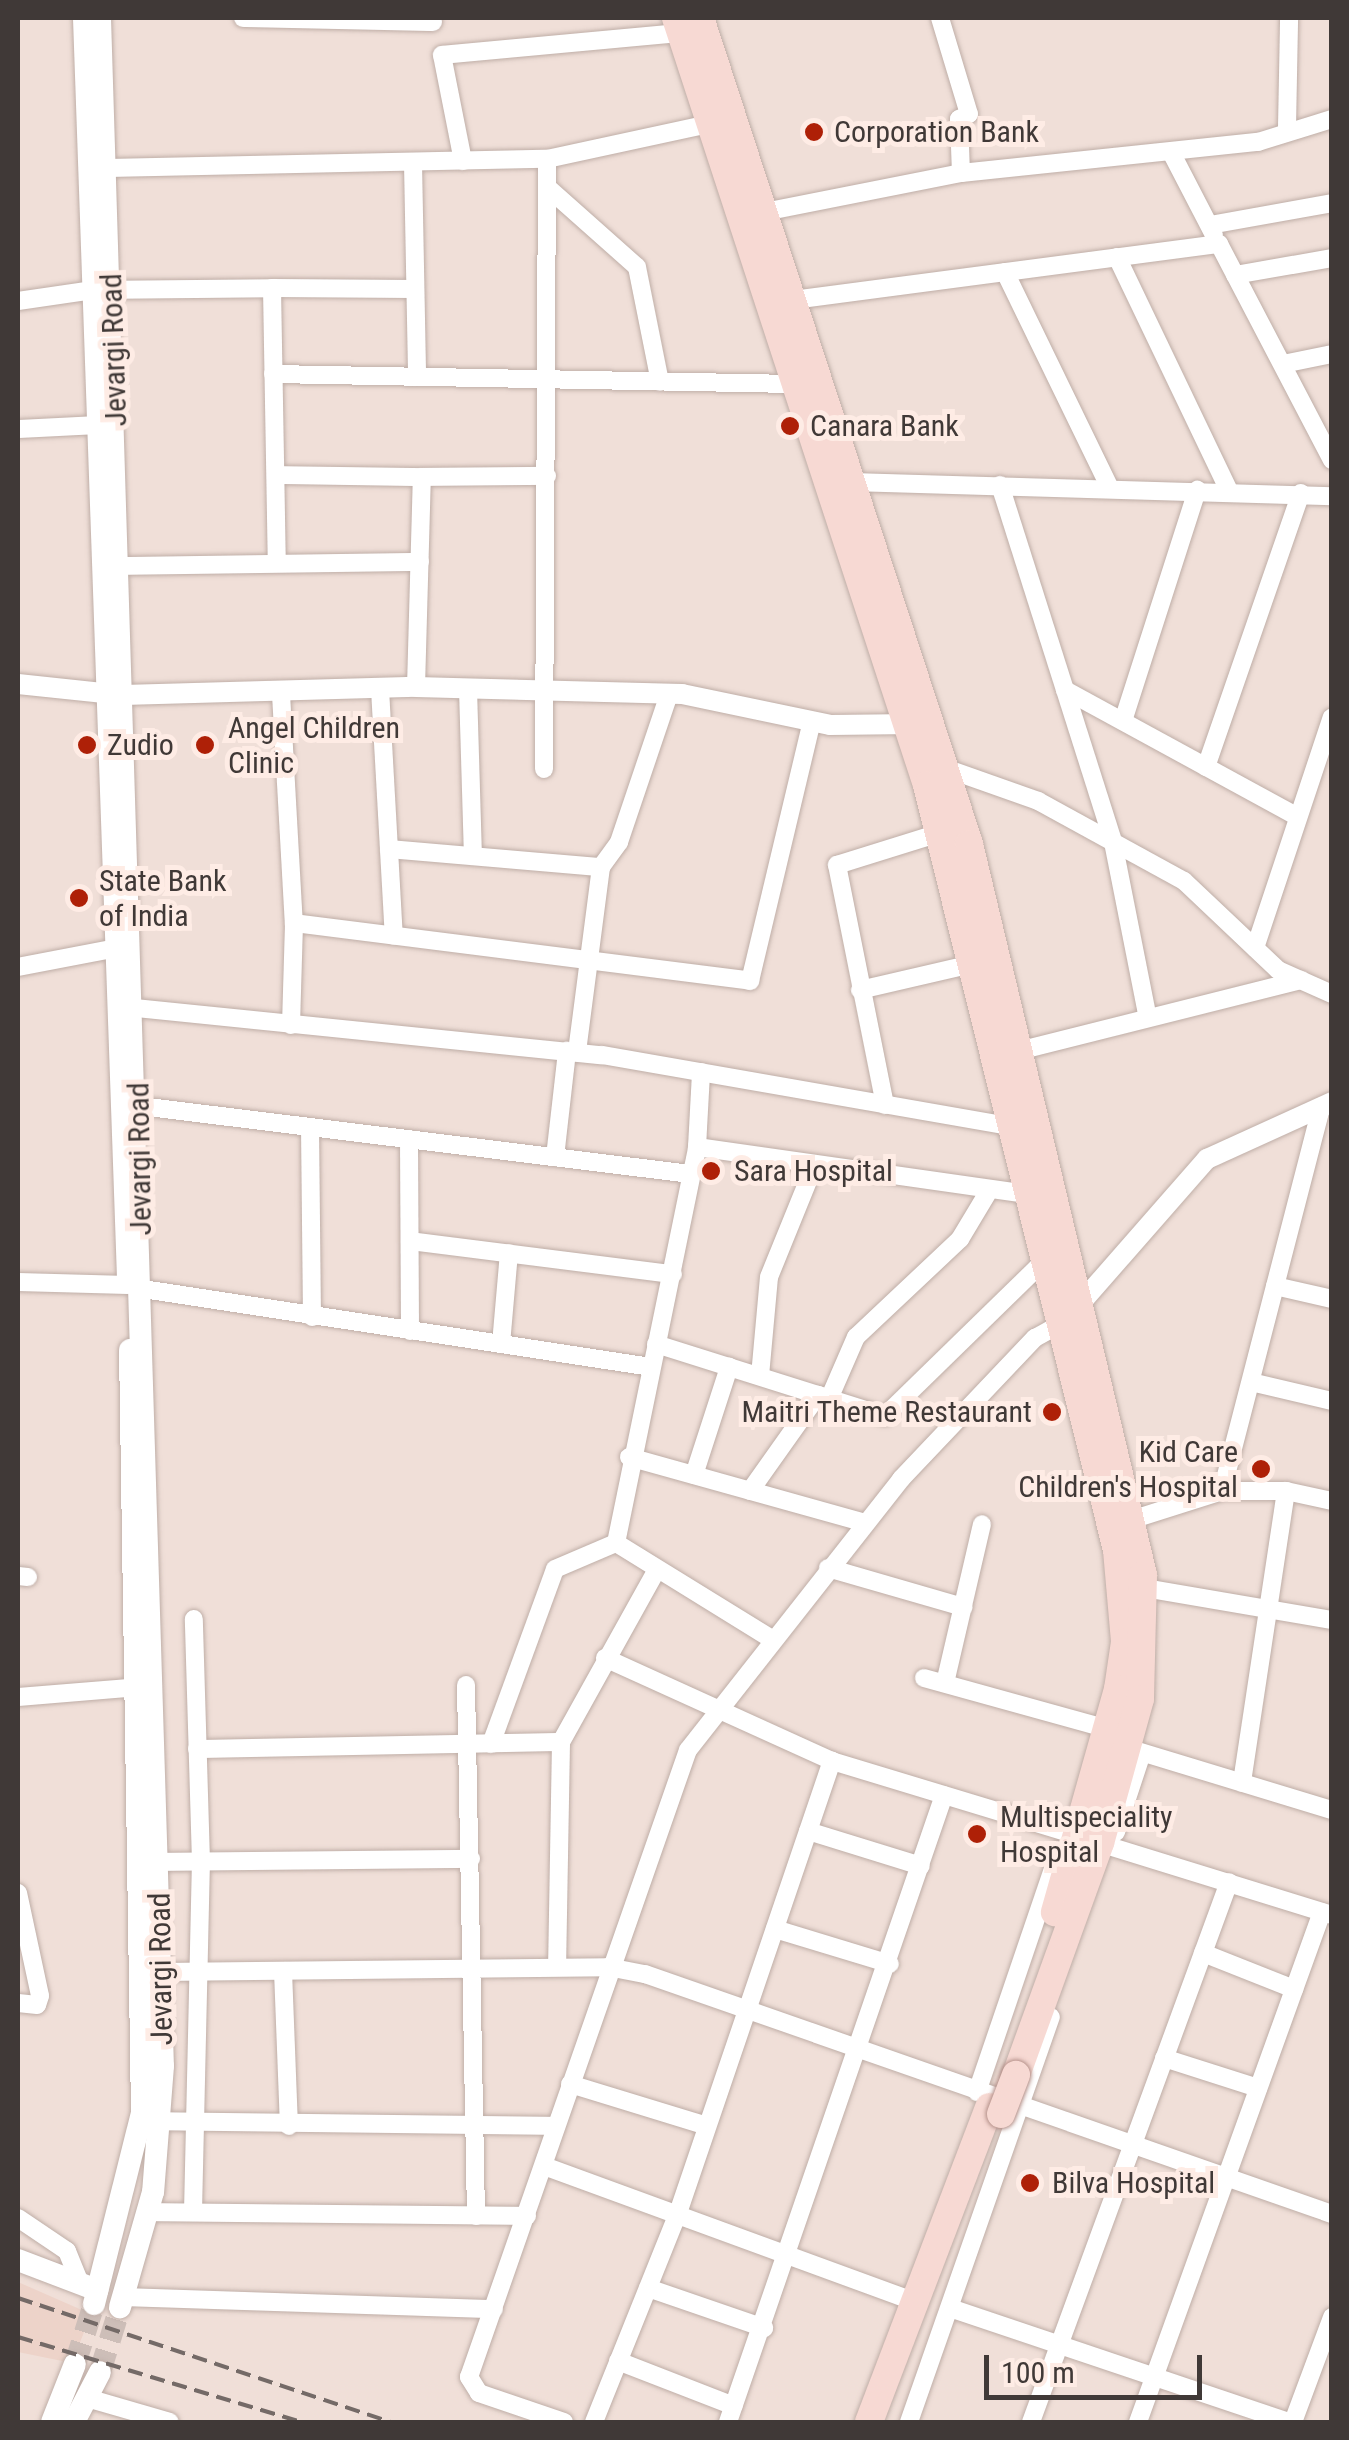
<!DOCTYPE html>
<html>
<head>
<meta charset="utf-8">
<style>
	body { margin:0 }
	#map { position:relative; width:1349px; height:2440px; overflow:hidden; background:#f0dfd8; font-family:"Roboto Condensed",sans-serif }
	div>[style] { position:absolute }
	.built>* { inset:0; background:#edd3c9 }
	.secondary-tunnel>* { height:22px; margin-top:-11px; transform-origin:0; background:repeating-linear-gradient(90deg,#cdbeb8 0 22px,transparent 0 33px) }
	.roads { filter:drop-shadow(0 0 2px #bfaea7) drop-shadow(0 0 2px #bfaea7) }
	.minor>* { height:18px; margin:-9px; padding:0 9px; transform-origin:9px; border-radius:9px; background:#fff }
	.tertiary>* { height:20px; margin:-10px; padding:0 10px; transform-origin:10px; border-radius:10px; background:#fff }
	.secondary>* { height:22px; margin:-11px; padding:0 11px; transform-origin:11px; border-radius:11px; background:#fff }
	.primary>* { height:28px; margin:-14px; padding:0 14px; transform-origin:14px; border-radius:14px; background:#f7d9d3 }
	.rail>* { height:4px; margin-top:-2px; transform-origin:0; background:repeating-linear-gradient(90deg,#746a67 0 15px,transparent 0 23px) }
	.bridges { filter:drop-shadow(0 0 2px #b49089) drop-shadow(0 0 2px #b49089) }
	.primary-bridge>* { height:28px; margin:-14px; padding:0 14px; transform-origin:14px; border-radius:14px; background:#f7d9d3 }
	.dots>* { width:28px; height:28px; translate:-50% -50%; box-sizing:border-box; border:5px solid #feece5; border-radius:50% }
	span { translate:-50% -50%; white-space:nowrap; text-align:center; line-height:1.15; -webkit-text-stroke:10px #feece5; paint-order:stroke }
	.poi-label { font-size:30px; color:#403937 }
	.left { translate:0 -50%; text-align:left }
	.right { translate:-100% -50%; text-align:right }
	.street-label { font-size:30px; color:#403937 }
	.frame { position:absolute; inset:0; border:20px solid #403937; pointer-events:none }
	.scale { position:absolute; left:984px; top:2355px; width:218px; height:45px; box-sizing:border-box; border:5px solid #403937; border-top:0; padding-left:12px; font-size:30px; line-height:35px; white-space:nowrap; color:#403937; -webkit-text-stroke:8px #feece5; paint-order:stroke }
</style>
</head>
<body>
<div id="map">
	<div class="built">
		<div style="clip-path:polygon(18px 2282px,91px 2314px,72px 2363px,18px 2352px)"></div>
	</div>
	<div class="secondary-tunnel">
		<div style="left:75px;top:2364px;width:63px;rotate:-72.4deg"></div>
		<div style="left:100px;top:2372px;width:68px;rotate:-72.9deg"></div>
	</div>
	<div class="roads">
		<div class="minor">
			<div style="left:243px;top:18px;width:190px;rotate:1.2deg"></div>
			<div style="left:940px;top:18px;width:100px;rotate:73.2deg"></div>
			<div style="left:969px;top:114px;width:11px;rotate:153deg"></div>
			<div style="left:959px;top:119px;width:54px;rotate:87.9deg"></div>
			<div style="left:1287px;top:127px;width:109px;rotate:-88.9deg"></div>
			<div style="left:1171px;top:152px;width:93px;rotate:62.6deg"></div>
			<div style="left:463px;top:161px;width:108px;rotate:-101.2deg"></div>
			<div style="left:442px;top:55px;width:240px;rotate:-5.3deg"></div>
			<div style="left:413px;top:163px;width:214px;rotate:88.9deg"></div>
			<div style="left:105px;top:168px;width:442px;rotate:-1.2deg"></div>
			<div style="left:547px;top:159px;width:175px;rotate:-12.2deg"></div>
			<div style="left:547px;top:187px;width:120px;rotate:41.6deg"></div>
			<div style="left:637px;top:267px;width:117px;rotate:78.7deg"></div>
			<div style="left:764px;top:212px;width:201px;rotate:-11.2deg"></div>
			<div style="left:961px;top:173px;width:299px;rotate:-6deg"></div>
			<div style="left:1258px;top:142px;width:77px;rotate:-17.3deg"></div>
			<div style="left:1210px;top:225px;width:124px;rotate:-10.2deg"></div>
			<div style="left:1117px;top:257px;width:259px;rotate:64.4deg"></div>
			<div style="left:1005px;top:272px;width:240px;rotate:64.1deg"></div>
			<div style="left:1235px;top:275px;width:98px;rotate:-9.9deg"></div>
			<div style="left:272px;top:288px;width:142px;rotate:0.4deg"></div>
			<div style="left:793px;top:300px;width:430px;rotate:-7.5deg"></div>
			<div style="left:1219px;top:244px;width:244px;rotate:62.4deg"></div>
			<div style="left:18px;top:301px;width:76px;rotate:-8.3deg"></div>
			<div style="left:93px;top:290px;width:179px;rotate:-0.6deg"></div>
			<div style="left:272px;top:288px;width:274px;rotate:89deg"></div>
			<div style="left:1283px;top:364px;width:50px;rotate:-11.5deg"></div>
			<div style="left:273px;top:374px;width:523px;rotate:1.1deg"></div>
			<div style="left:18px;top:429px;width:81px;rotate:-2.8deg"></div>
			<div style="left:276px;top:475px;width:146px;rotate:0.8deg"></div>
			<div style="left:852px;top:482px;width:480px;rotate:1.7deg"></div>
			<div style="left:1000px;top:485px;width:374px;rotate:72.4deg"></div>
			<div style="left:1113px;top:842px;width:179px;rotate:78.8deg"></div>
			<div style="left:120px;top:566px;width:300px;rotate:-0.8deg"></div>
			<div style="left:416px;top:687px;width:210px;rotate:-88.4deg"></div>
			<div style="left:422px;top:477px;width:125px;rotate:-0.5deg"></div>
			<div style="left:380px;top:689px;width:247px;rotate:86.8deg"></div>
			<div style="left:468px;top:689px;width:167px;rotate:88.3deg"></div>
			<div style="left:1065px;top:690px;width:265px;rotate:28.6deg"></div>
			<div style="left:281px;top:694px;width:229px;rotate:86.8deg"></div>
			<div style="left:1123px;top:721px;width:243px;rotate:-72.2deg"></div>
			<div style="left:1206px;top:767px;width:290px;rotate:-70.9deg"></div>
			<div style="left:945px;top:768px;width:99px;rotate:19.5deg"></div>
			<div style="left:1038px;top:801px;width:166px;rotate:28.7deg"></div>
			<div style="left:1184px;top:881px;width:129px;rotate:43.4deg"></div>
			<div style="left:1278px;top:970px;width:59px;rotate:24deg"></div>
			<div style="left:544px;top:769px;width:610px;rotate:-89.72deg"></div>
			<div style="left:389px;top:849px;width:213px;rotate:4.9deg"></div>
			<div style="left:601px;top:867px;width:187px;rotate:97.4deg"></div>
			<div style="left:601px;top:867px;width:31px;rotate:-54deg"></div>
			<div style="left:619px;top:842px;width:156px;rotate:-71.3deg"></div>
			<div style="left:1255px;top:948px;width:243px;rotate:-71.6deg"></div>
			<div style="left:18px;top:967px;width:111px;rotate:-10.9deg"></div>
			<div style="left:860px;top:990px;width:115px;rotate:-13.1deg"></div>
			<div style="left:136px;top:1008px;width:468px;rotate:5.8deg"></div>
			<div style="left:602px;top:1055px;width:417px;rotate:9.9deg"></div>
			<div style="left:291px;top:1025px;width:102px;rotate:-88.3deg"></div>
			<div style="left:294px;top:923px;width:460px;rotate:7.2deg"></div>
			<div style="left:750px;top:981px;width:267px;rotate:-76.6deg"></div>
			<div style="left:1018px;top:1051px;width:292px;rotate:-14.1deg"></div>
			<div style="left:885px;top:1105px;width:245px;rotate:-101.3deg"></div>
			<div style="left:837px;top:865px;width:108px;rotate:-17.3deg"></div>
			<div style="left:140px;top:1106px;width:555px;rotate:7.04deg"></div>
			<div style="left:310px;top:1127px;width:190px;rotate:89.4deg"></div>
			<div style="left:409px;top:1139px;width:192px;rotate:89.7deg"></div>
			<div style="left:697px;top:1147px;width:75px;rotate:-86.9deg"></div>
			<div style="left:555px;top:1157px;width:107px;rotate:-83.5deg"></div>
			<div style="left:410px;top:1241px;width:265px;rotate:7.2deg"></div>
			<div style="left:18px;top:1282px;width:110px;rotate:1.6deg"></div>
			<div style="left:1275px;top:1286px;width:58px;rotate:12.8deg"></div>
			<div style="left:143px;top:1289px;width:514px;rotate:8.73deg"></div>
			<div style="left:501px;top:1344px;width:91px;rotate:-85deg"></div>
			<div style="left:656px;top:1344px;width:240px;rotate:17.5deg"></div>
			<div style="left:885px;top:1416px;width:225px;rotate:-44.3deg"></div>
			<div style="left:760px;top:1376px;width:99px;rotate:-84.8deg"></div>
			<div style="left:769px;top:1277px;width:120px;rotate:-67.9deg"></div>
			<div style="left:1251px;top:1382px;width:83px;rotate:13.2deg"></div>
			<div style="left:829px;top:1399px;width:68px;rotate:-66.5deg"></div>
			<div style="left:856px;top:1337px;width:143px;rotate:-43.3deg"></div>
			<div style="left:960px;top:1239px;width:52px;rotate:-59deg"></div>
			<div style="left:629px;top:1457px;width:245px;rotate:15.6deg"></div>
			<div style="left:694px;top:1475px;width:114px;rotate:-72deg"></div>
			<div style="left:750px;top:1491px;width:118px;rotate:-54.7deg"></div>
			<div style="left:1222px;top:1491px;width:397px;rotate:-75.5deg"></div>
			<div style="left:1286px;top:1491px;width:47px;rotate:12.3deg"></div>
			<div style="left:1131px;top:1520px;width:96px;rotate:-17.7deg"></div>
			<div style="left:1222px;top:1491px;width:64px"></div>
			<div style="left:1286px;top:1491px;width:295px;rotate:98.6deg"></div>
			<div style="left:828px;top:1568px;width:141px;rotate:16.1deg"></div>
			<div style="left:18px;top:1576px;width:10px;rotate:6deg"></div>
			<div style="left:1144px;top:1588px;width:191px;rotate:9.7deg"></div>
			<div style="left:770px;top:1638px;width:181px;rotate:-148.3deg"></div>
			<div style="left:616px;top:1543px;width:404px;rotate:-78.4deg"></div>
			<div style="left:697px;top:1147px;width:335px;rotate:8.1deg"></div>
			<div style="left:605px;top:1658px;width:249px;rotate:24.4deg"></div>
			<div style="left:832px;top:1761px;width:245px;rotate:16.9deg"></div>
			<div style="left:924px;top:1678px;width:191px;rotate:15.5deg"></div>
			<div style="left:945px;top:1683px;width:163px;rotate:-76.9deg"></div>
			<div style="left:466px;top:1685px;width:531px;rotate:88.92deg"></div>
			<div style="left:18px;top:1697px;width:121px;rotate:-4.7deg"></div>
			<div style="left:561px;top:1742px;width:196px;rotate:-60.9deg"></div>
			<div style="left:491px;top:1744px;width:186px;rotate:-69.9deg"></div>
			<div style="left:555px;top:1569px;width:66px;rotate:-23.1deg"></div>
			<div style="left:197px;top:1749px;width:364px;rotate:-1.1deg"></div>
			<div style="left:561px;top:1742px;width:225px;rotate:91deg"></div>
			<div style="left:1131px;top:1749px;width:210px;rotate:16.9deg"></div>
			<div style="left:808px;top:1831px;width:118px;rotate:17.2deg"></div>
			<div style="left:1116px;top:1832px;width:83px;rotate:-71.8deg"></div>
			<div style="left:1112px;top:1847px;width:229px;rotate:17.2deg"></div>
			<div style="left:159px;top:1862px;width:312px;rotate:-0.6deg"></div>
			<div style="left:18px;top:1893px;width:105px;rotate:77.9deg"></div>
			<div style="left:40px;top:1996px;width:9px;rotate:108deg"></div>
			<div style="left:37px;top:2005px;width:19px;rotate:-174deg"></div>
			<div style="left:775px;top:1929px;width:120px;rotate:16.9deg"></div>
			<div style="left:1203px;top:1953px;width:98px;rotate:21.6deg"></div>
			<div style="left:283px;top:1971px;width:155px;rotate:87.8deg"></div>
			<div style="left:161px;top:1972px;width:447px;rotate:-0.6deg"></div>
			<div style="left:608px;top:1967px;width:38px;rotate:11deg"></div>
			<div style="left:645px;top:1974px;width:728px;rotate:19.26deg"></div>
			<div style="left:1164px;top:2058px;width:99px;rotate:17.7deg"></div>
			<div style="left:570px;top:2084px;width:143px;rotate:17deg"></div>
			<div style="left:977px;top:2092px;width:255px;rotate:-71.2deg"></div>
			<div style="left:147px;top:2121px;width:409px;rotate:0.7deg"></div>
			<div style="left:544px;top:2166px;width:395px;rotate:20.1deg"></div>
			<div style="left:147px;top:2212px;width:380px;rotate:0.6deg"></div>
			<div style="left:193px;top:2212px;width:350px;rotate:-88.7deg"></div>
			<div style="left:201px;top:1862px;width:243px;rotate:-91.7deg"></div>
			<div style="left:18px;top:2218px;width:59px;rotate:34deg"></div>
			<div style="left:67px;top:2251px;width:35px;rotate:68deg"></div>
			<div style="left:648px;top:2288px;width:123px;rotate:19deg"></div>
			<div style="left:124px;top:2297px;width:370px;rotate:1.9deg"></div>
			<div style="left:950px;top:2308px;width:357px;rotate:18.6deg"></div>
			<div style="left:618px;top:2361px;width:124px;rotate:21.2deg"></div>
			<div style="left:87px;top:2398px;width:86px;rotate:16.1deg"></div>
			<div style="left:564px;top:2422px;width:90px;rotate:-161.2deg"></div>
			<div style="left:479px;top:2393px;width:19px;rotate:-122deg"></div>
			<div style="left:469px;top:2377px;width:664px;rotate:-70.75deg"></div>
			<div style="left:688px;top:1750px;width:345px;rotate:-51.8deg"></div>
			<div style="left:901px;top:1479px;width:195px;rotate:-46.5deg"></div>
			<div style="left:1035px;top:1338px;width:33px;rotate:-29deg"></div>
			<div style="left:594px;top:2422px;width:225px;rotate:-68.1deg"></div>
			<div style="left:678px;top:2213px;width:478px;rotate:-71.2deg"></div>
			<div style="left:728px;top:2422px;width:663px;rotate:-70.99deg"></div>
			<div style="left:909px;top:2422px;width:429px;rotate:-70.7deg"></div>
			<div style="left:1031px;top:2422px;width:575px;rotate:-69.86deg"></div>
			<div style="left:1138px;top:2422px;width:542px;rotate:-70.16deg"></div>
			<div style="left:1293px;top:2422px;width:112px;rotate:-69.6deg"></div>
		</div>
		<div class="tertiary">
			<div style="left:18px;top:684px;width:106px;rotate:6deg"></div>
			<div style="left:123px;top:695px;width:293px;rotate:-1.6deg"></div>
			<div style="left:416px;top:687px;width:266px;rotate:1.5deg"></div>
			<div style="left:682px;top:694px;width:151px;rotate:11.8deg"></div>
			<div style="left:830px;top:725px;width:91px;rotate:-0.6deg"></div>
			<div style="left:1072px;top:1313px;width:205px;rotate:-48.8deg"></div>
			<div style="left:1207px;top:1159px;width:137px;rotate:-24.5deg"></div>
		</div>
		<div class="secondary">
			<div style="left:84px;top:18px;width:1261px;rotate:88deg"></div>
			<div style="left:100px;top:18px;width:2049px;rotate:88.24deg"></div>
			<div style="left:163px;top:2066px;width:126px;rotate:94.5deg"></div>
			<div style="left:153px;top:2192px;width:120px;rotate:106deg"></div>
			<div style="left:18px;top:2260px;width:85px;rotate:20.8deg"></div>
			<div style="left:94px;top:2304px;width:197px;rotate:-75.9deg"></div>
			<div style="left:142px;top:2113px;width:763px;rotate:-90.9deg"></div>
			<div style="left:52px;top:2422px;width:62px;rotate:-68.4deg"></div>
			<div style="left:74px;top:2422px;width:56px;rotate:-62.5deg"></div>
		</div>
		<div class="primary">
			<div style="left:676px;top:18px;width:807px;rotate:71.88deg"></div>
			<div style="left:927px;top:785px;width:788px;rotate:76.05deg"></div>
			<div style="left:1117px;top:1550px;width:92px;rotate:85deg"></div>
			<div style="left:1125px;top:1642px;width:48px;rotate:98.5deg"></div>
			<div style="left:1118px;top:1689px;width:232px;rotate:105.8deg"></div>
			<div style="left:700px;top:18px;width:869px;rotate:71.96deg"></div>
			<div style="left:969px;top:844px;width:751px;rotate:76.61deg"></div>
			<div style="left:1143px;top:1575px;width:124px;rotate:91.4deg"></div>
			<div style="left:1140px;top:1699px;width:149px;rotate:105.5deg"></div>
			<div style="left:1100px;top:1843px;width:247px;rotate:109.9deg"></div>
			<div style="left:869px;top:2422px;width:337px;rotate:-69.1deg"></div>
		</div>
	</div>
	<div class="rail">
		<div style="left:18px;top:2298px;width:393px;rotate:18.4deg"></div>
		<div style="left:18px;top:2337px;width:295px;rotate:16.7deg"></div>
	</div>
	<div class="bridges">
		<div class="primary-bridge">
			<div style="left:1001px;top:2114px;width:42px;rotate:-69deg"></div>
		</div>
	</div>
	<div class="dots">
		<div style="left:814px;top:132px;background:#ae2007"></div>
		<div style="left:790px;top:426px;background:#ae2007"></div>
		<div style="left:87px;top:745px;background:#ae2007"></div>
		<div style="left:205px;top:745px;background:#ae2007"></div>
		<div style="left:79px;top:898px;background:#ae2007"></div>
		<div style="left:711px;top:1171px;background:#ae2007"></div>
		<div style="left:1052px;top:1412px;background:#ae2007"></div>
		<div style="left:1261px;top:1469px;background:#ae2007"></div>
		<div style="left:977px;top:1834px;background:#ae2007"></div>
		<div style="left:1030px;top:2183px;background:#ae2007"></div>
	</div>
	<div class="poi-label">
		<span class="left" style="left:834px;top:132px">Corporation Bank</span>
		<span class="left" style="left:810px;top:426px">Canara Bank</span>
		<span class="left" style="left:228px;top:745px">Angel Children<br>Clinic</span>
		<span class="left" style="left:107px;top:745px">Zudio</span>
		<span class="left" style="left:99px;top:898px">State Bank<br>of India</span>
		<span class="left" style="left:734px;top:1171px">Sara Hospital</span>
		<span class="right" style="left:1032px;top:1412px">Maitri Theme Restaurant</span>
		<span class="right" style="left:1238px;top:1469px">Kid Care<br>Children's Hospital</span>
		<span class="left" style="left:1000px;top:1834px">Multispeciality<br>Hospital</span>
		<span class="left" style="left:1052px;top:2183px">Bilva Hospital</span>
	</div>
	<div class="street-label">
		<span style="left:114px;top:350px;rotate:-92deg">Jevargi Road</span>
		<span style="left:140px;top:1159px;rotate:-91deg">Jevargi Road</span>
		<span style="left:161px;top:1969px;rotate:-91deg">Jevargi Road</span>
	</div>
	<div class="frame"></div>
	<div class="scale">100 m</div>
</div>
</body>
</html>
